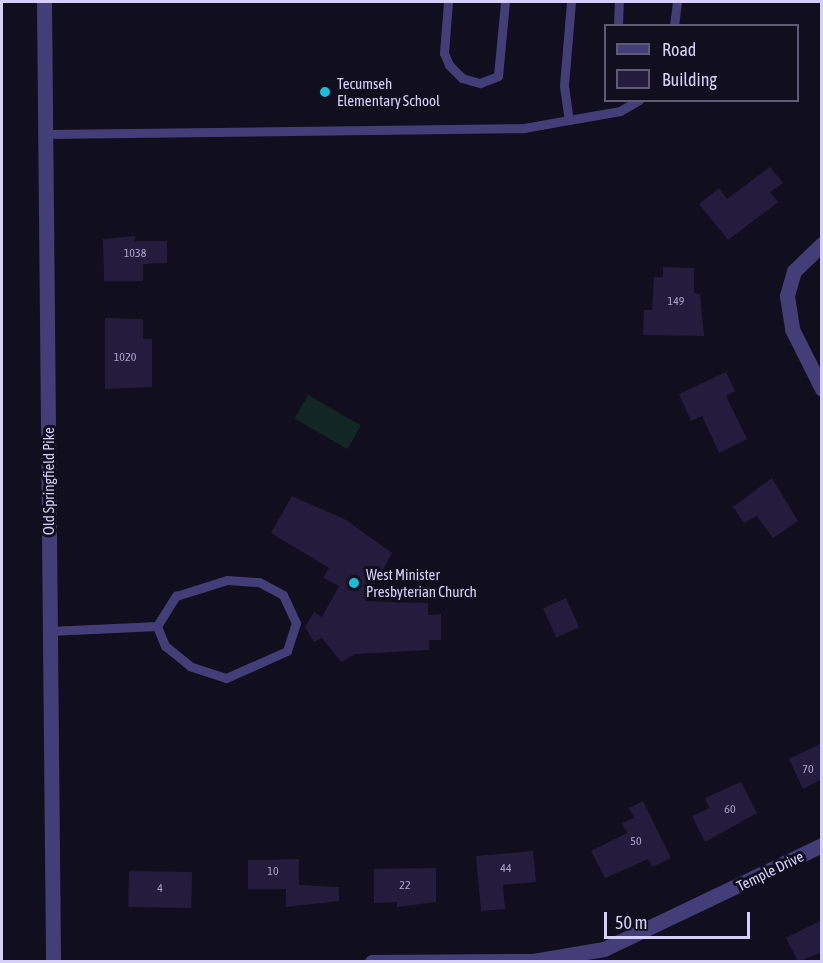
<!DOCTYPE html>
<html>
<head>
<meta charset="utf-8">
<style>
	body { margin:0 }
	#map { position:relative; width:823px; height:963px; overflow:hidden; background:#110e1d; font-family:"Asap Condensed",sans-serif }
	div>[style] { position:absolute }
	.green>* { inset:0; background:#122626; transform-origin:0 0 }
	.building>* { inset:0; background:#241c3c; transform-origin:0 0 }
	.service>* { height:9px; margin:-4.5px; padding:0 4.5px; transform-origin:4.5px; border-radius:4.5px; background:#433e77 }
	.minor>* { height:15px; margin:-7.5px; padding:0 7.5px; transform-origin:7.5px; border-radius:7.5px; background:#433e77 }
	.tertiary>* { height:15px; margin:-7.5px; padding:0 7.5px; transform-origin:7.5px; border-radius:7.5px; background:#433e77 }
	.dots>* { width:16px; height:16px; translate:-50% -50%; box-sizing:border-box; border:3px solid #110e1d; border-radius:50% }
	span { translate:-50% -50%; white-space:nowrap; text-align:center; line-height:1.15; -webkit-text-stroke:6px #110e1d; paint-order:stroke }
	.number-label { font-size:12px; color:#aaa2ca }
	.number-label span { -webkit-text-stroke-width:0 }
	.poi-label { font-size:15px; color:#d6cffa }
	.left { translate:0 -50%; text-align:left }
	.street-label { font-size:15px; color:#d6cffa }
	.frame { position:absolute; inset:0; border:3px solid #d6cffa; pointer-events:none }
	.legend { position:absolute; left:604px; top:24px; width:195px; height:78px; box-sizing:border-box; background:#110e1d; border:2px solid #605b75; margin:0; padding:8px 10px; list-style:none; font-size:18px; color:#d6cffa }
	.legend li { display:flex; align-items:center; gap:12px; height:30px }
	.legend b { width:30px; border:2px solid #605b75 }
	.scale { position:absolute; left:604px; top:912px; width:146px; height:27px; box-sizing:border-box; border:3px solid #d6cffa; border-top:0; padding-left:8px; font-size:18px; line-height:21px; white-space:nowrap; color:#d6cffa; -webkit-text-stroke:4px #110e1d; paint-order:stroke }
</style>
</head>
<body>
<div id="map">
	<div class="green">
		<div style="left:308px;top:395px;width:61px;height:27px;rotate:30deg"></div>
	</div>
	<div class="building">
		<div style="clip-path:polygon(770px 167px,783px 183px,770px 192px,778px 202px,728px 240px,699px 204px,719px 188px,727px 199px)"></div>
		<div style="clip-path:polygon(135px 236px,135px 241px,167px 241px,167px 263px,143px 264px,143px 281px,104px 281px,103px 239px)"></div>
		<div style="clip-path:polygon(663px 267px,694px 268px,694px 293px,700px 294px,704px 336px,643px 335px,644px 310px,652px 310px,654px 277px,663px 277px)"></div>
		<div style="clip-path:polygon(105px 318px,143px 319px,143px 339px,152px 339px,152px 387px,105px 389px)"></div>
		<div style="clip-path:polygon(726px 372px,735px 391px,726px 396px,747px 439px,719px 453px,702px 416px,691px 421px,679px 394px)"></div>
		<div style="clip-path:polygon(772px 478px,798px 521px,773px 538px,757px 516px,744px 523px,733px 507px)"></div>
		<div style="clip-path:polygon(292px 496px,346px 520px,392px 553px,365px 601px,428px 603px,428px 615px,441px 614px,441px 640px,429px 640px,429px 650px,355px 654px,341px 662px,322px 638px,314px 642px,305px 627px,314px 612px,322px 617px,339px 586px,323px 578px,329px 568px,271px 533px)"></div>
		<div style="left:566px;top:598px;width:32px;height:25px;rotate:66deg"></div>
		<div style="clip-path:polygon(822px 743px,822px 779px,803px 789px,789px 759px)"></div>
		<div style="clip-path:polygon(741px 782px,757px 813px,705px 842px,692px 816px,709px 808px,705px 798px)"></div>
		<div style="clip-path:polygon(643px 801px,671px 858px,652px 867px,648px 859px,605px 878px,591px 851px,627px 833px,622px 823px,634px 818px,629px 808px)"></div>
		<div style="clip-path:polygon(533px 851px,536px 882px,503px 885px,505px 909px,481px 911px,476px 856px)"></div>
		<div style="clip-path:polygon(299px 859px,299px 885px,339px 887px,339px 901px,286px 907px,286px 889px,248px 889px,248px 860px)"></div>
		<div style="clip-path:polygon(436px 868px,436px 902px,397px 907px,397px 902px,374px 903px,374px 869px)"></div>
		<div style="left:129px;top:871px;width:63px;height:36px;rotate:1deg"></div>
		<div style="clip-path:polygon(822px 920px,822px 952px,798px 962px,786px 938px)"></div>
	</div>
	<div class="service">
		<div style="left:448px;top:2px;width:51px;rotate:94.5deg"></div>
		<div style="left:444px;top:53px;width:13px;rotate:67deg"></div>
		<div style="left:449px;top:65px;width:18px;rotate:45deg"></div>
		<div style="left:462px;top:78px;width:19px;rotate:16deg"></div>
		<div style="left:480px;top:83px;width:19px;rotate:-21deg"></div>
		<div style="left:498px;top:76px;width:74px;rotate:-84.6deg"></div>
		<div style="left:571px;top:2px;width:84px;rotate:94.8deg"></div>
		<div style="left:564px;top:86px;width:34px;rotate:82deg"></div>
		<div style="left:569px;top:120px;width:52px;rotate:-10deg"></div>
		<div style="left:620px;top:111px;width:22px;rotate:-30deg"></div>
		<div style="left:618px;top:26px;width:24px;rotate:-88deg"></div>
		<div style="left:674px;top:26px;width:24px;rotate:-83deg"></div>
		<div style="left:46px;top:134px;width:478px;rotate:-0.7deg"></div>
		<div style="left:524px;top:128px;width:46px;rotate:-10.1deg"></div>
		<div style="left:50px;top:631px;width:107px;rotate:-2.7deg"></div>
		<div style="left:157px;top:626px;width:36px;rotate:-58deg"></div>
		<div style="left:176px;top:596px;width:53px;rotate:-17.4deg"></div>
		<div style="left:227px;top:580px;width:32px;rotate:4deg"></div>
		<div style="left:259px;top:582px;width:27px;rotate:28deg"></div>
		<div style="left:283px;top:595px;width:31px;rotate:65deg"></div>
		<div style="left:296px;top:623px;width:29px;rotate:108deg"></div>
		<div style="left:287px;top:651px;width:67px;rotate:156.1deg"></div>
		<div style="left:226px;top:678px;width:38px;rotate:-162deg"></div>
		<div style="left:190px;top:666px;width:32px;rotate:-141deg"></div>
		<div style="left:165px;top:646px;width:22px;rotate:-112deg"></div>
	</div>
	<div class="minor">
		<div style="left:822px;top:244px;width:39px;rotate:136deg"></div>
		<div style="left:794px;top:271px;width:26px;rotate:106deg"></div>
		<div style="left:787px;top:296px;width:33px;rotate:81deg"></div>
		<div style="left:792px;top:329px;width:67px;rotate:63.4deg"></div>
		<div style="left:372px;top:962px;width:161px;rotate:-0.4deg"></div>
		<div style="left:533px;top:961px;width:72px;rotate:-9.6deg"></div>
		<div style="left:604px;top:949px;width:242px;rotate:-25.5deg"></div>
	</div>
	<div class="tertiary">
		<div style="left:44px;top:2px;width:960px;rotate:89.46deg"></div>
	</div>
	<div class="dots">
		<div style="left:325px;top:92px;background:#18bedc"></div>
		<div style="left:354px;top:583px;background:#18bedc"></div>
	</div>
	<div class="number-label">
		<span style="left:135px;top:254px">1038</span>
		<span style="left:676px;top:302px">149</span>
		<span style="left:125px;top:358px">1020</span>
		<span style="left:808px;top:770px">70</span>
		<span style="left:730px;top:810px">60</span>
		<span style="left:636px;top:842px">50</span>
		<span style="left:506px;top:869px">44</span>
		<span style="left:273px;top:872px">10</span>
		<span style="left:405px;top:886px">22</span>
		<span style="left:160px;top:889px">4</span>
	</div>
	<div class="poi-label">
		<span class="left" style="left:337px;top:92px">Tecumseh<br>Elementary School</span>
		<span class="left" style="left:366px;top:583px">West Minister<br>Presbyterian Church</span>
	</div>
	<div class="street-label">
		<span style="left:49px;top:481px;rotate:-90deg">Old Springfield Pike</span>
		<span style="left:770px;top:871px;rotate:-26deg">Temple Drive</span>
	</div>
	<div class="frame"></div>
	<ul class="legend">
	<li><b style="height:8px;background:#433e77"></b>Road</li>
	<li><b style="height:16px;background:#241c3c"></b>Building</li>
	</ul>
	<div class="scale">50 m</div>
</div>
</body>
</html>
